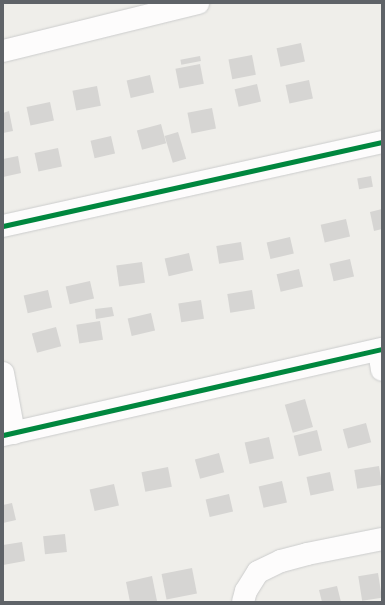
<!DOCTYPE html>
<html>
<head>
<meta charset="utf-8">
<style>
	body { margin:0 }
	#map { position:relative; width:385px; height:605px; overflow:hidden; background:#efeeea; font-family:Arial,sans-serif }
	div>[style] { position:absolute }
	.building>* { inset:0; background:#d6d5d3; transform-origin:0 0 }
	.roads { filter:drop-shadow(0 0 1px #cbcccc) drop-shadow(0 0 1px #cbcccc) }
	.minor>* { height:22px; margin:-11px; padding:0 11px; transform-origin:11px; border-radius:11px; background:#fdfcfc }
	.cycleway>* { height:5px; margin:-2.5px; padding:0 2.5px; transform-origin:2.5px; border-radius:2.5px; background:#00873e }
	span { translate:-50% -50%; white-space:nowrap; text-align:center; line-height:1.15; -webkit-text-stroke:3.5px #fff; paint-order:stroke }
	.frame { position:absolute; inset:0; border:4px solid #5f6368; pointer-events:none }
</style>
</head>
<body>
<div id="map">
	<div class="building">
		<div style="left:301px;top:43px;width:19px;height:25px;rotate:78deg"></div>
		<div style="left:252px;top:55px;width:20px;height:24px;rotate:79deg"></div>
		<div style="left:200px;top:56px;width:5px;height:20px;rotate:79deg"></div>
		<div style="left:200px;top:64px;width:20px;height:25px;rotate:79deg"></div>
		<div style="left:150px;top:75px;width:18px;height:24px;rotate:77deg"></div>
		<div style="left:309px;top:80px;width:19px;height:24px;rotate:78deg"></div>
		<div style="left:257px;top:84px;width:18px;height:23px;rotate:77deg"></div>
		<div style="left:97px;top:86px;width:20px;height:25px;rotate:79deg"></div>
		<div style="left:50px;top:102px;width:19px;height:24px;rotate:78deg"></div>
		<div style="left:212px;top:108px;width:21px;height:25px;rotate:79deg"></div>
		<div style="clip-path:polygon(9px 111px,13px 131px,3px 133px,3px 113px)"></div>
		<div style="left:161px;top:124px;width:20px;height:25px;rotate:75deg"></div>
		<div style="left:178px;top:132px;width:28px;height:14px;rotate:73deg"></div>
		<div style="left:111px;top:136px;width:18px;height:21px;rotate:77deg"></div>
		<div style="left:58px;top:148px;width:19px;height:24px;rotate:78deg"></div>
		<div style="clip-path:polygon(18px 156px,21px 173px,3px 177px,3px 159px)"></div>
		<div style="left:371px;top:176px;width:11px;height:14px;rotate:80deg"></div>
		<div style="clip-path:polygon(382px 209px,382px 229px,374px 231px,370px 212px)"></div>
		<div style="left:346px;top:219px;width:18px;height:26px;rotate:77deg"></div>
		<div style="left:290px;top:237px;width:17px;height:24px;rotate:77deg"></div>
		<div style="left:241px;top:242px;width:18px;height:25px;rotate:81deg"></div>
		<div style="left:189px;top:253px;width:18px;height:25px;rotate:77deg"></div>
		<div style="left:350px;top:259px;width:18px;height:21px;rotate:77deg"></div>
		<div style="left:142px;top:262px;width:21px;height:26px;rotate:82deg"></div>
		<div style="left:299px;top:269px;width:18px;height:23px;rotate:77deg"></div>
		<div style="left:90px;top:281px;width:18px;height:25px;rotate:77deg"></div>
		<div style="left:48px;top:290px;width:18px;height:25px;rotate:77deg"></div>
		<div style="left:252px;top:290px;width:19px;height:25px;rotate:81deg"></div>
		<div style="left:201px;top:300px;width:19px;height:23px;rotate:81deg"></div>
		<div style="clip-path:polygon(112px 307px,114px 316px,96px 319px,95px 309px)"></div>
		<div style="left:151px;top:313px;width:18px;height:24px;rotate:77deg"></div>
		<div style="left:100px;top:321px;width:19px;height:24px;rotate:81deg"></div>
		<div style="left:56px;top:327px;width:20px;height:25px;rotate:75deg"></div>
		<div style="left:305px;top:399px;width:29px;height:21px;rotate:74deg"></div>
		<div style="left:366px;top:423px;width:20px;height:24px;rotate:75deg"></div>
		<div style="left:317px;top:430px;width:21px;height:24px;rotate:76deg"></div>
		<div style="left:269px;top:437px;width:22px;height:25px;rotate:77deg"></div>
		<div style="left:219px;top:453px;width:20px;height:25px;rotate:75deg"></div>
		<div style="left:379px;top:466px;width:19px;height:25px;rotate:81deg"></div>
		<div style="left:168px;top:467px;width:20px;height:27px;rotate:79deg"></div>
		<div style="left:330px;top:472px;width:19px;height:24px;rotate:78deg"></div>
		<div style="left:282px;top:481px;width:22px;height:24px;rotate:77deg"></div>
		<div style="left:114px;top:484px;width:22px;height:25px;rotate:77deg"></div>
		<div style="left:229px;top:494px;width:18px;height:24px;rotate:77deg"></div>
		<div style="clip-path:polygon(12px 503px,16px 520px,3px 523px,3px 505px)"></div>
		<div style="left:65px;top:534px;width:18px;height:22px;rotate:84deg"></div>
		<div style="clip-path:polygon(22px 542px,25px 561px,3px 565px,3px 545px)"></div>
		<div style="left:192px;top:568px;width:26px;height:31px;rotate:79deg"></div>
		<div style="left:378px;top:573px;width:25px;height:20px;rotate:81deg"></div>
		<div style="clip-path:polygon(152px 576px,157px 601px,130px 602px,126px 582px)"></div>
		<div style="clip-path:polygon(337px 586px,341px 602px,322px 602px,319px 590px)"></div>
	</div>
	<div class="roads">
		<div class="minor">
			<div style="left:3px;top:51px;width:201px;rotate:-13.8deg"></div>
			<div style="left:3px;top:226px;width:388px;rotate:-12.5deg"></div>
			<div style="left:379px;top:351px;width:19px;rotate:81deg"></div>
			<div style="left:3px;top:373px;width:61px;rotate:79.6deg"></div>
			<div style="left:3px;top:435px;width:389px;rotate:-12.8deg"></div>
			<div style="left:243px;top:602px;width:11px;rotate:-75deg"></div>
			<div style="left:246px;top:591px;width:22px;rotate:-58deg"></div>
			<div style="left:258px;top:572px;width:25px;rotate:-26deg"></div>
			<div style="left:281px;top:561px;width:27px;rotate:-15deg"></div>
			<div style="left:307px;top:554px;width:76px;rotate:-11.3deg"></div>
		</div>
	</div>
	<div class="cycleway">
		<div style="left:3px;top:226px;width:388px;rotate:-12.5deg"></div>
		<div style="left:3px;top:435px;width:389px;rotate:-12.8deg"></div>
	</div>
	<div class="frame"></div>
</div>
</body>
</html>
